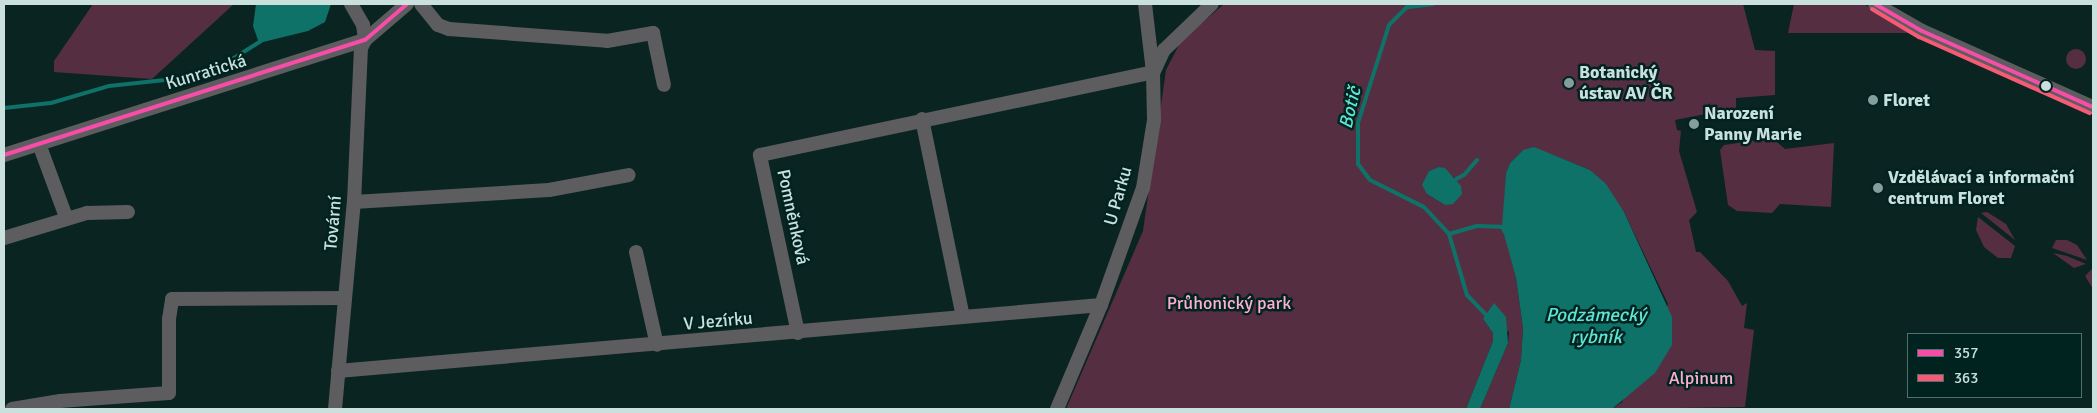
<!DOCTYPE html>
<html>
<head>
<meta charset="utf-8">
<style>
	body { margin:0 }
	#map { position:relative; width:2097px; height:413px; overflow:hidden; background:#0a2422; font-family:Signika,sans-serif }
	div>[style] { position:absolute }
	.green>* { inset:0; background:#552f41 }
	.round { border-radius:50% }
	.water>* { inset:0; background:#0f7269 }
	.stream>* { height:4px; margin:-2px; padding:0 2px; transform-origin:2px; border-radius:2px; background:#0f7269 }
	.minor>* { height:14px; margin:-7px; padding:0 7px; transform-origin:7px; border-radius:7px; background:#5d5c5e }
	.bus-1>* { height:4px; margin:-2px; padding:0 2px; transform-origin:2px; border-radius:2px; background:#f54da8 }
	.bus-2>* { height:4px; margin:-2px; padding:0 2px; transform-origin:2px; border-radius:2px; background:#f75a77 }
	.dots>* { width:14px; height:14px; translate:-50% -50%; box-sizing:border-box; border:2px solid #012320; border-radius:50% }
	span { translate:-50% -50%; white-space:nowrap; text-align:center; line-height:1.15; -webkit-text-stroke:5px #012320; paint-order:stroke }
	.street-label { font-size:18px; color:#c9e0dc }
	.poi-label { font-size:18px; color:#c9e0dc; font-weight:700 }
	.left { translate:0 -50%; text-align:left }
	.park-label { font-size:18px; color:#fcb0cd }
	.water-label { font-size:19px; color:#5fe5d4; font-style:italic }
	.frame { position:absolute; inset:0; border:5px solid #c9e0dc; pointer-events:none }
	.legend { position:absolute; left:1907px; top:333px; width:175px; height:65px; box-sizing:border-box; background:#012320; border:1px solid #516f6b; margin:0; padding:6px 9px; list-style:none; font-size:15px; color:#c9e0dc }
	.legend li { display:flex; align-items:center; gap:10px; height:25px }
	.legend b { width:25px; border:1px solid #516f6b }
</style>
</head>
<body>
<div id="map">
	<div class="green">
		<div style="clip-path:polygon(93px 4px,234px 4px,152px 79px,54px 72px,54px 61px)"></div>
		<div style="clip-path:polygon(evenodd,1224px 4px,1743px 4px,1755px 50px,1775px 51px,1775px 95px,1736px 98px,1736px 108px,1675px 120px,1677px 130px,1681px 131px,1679px 151px,1697px 212px,1689px 220px,1696px 252px,1700px 252px,1728px 281px,1742px 306px,1747px 303px,1744px 328px,1754px 330px,1745px 407px,1612px 409px,1622px 402px,1668px 304px,1624px 212px,1590px 170px,1553px 155px,1523px 150px,1510px 163px,1506px 173px,1503px 227px,1516px 278px,1523px 328px,1521px 360px,1509px 409px,1480px 409px,1508px 343px,1509px 332px,1483px 319px,1493px 333px,1493px 341px,1466px 409px,1066px 409px,1143px 231px,1166px 70px,1181px 41px,1224px 4px,1440px 167px,1456px 179px,1445px 205px,1427px 194px,1429px 171px,1440px 167px)"></div>
		<div style="clip-path:polygon(1794px 4px,1864px 4px,1910px 33px,1788px 33px)"></div>
		<div class="round" style="left:2066px;top:49px;width:20px;height:20px"></div>
		<div style="clip-path:polygon(1772px 138px,1785px 149px,1834px 143px,1831px 207px,1780px 204px,1772px 213px,1737px 211px,1728px 205px,1720px 150px,1724px 145px)"></div>
		<div style="clip-path:polygon(1987px 212px,2006px 224px,2015px 240px,1981px 213px)"></div>
		<div style="clip-path:polygon(1978px 217px,2015px 246px,2011px 258px,1998px 258px,1984px 247px,1976px 230px)"></div>
		<div style="clip-path:polygon(2056px 240px,2067px 240px,2077px 245px,2087px 260px,2052px 248px)"></div>
		<div style="clip-path:polygon(2053px 253px,2067px 256px,2086px 264px,2074px 268px)"></div>
		<div style="clip-path:polygon(2092px 269px,2093px 270px,2093px 289px,2085px 276px)"></div>
	</div>
	<div class="water">
		<div style="clip-path:polygon(256px 4px,331px 4px,325px 22px,308px 31px,259px 43px,253px 26px)"></div>
		<div style="clip-path:polygon(1534px 147px,1590px 170px,1606px 184px,1624px 212px,1672px 317px,1672px 345px,1655px 373px,1612px 409px,1509px 409px,1521px 360px,1523px 328px,1516px 278px,1502px 227px,1506px 173px,1510px 163px,1523px 150px)"></div>
		<div style="clip-path:polygon(1439px 167px,1445px 168px,1461px 186px,1462px 194px,1453px 204px,1445px 205px,1427px 194px,1422px 185px,1429px 171px)"></div>
		<div style="clip-path:polygon(1494px 303px,1506px 317px,1508px 343px,1480px 409px,1466px 409px,1493px 341px,1493px 333px,1483px 319px)"></div>
	</div>
	<div class="stream">
		<div style="left:1433px;top:4px;width:26px;rotate:173deg"></div>
		<div style="left:1407px;top:7px;width:25px;rotate:135deg"></div>
		<div style="left:1389px;top:25px;width:103px;rotate:107.6deg"></div>
		<div style="left:1358px;top:123px;width:41px;rotate:90deg"></div>
		<div style="left:1358px;top:164px;width:20px;rotate:53deg"></div>
		<div style="left:1370px;top:180px;width:60px;rotate:26.6deg"></div>
		<div style="left:1424px;top:207px;width:37px;rotate:47deg"></div>
		<div style="left:1449px;top:234px;width:64px;rotate:73.6deg"></div>
		<div style="left:1467px;top:295px;width:32px;rotate:46deg"></div>
		<div style="left:4px;top:108px;width:47px;rotate:-6.1deg"></div>
		<div style="left:51px;top:103px;width:60px;rotate:-16.3deg"></div>
		<div style="left:109px;top:86px;width:84px;rotate:-6.1deg"></div>
		<div style="left:193px;top:77px;width:23px;rotate:-18deg"></div>
		<div style="left:215px;top:70px;width:54px;rotate:-32.2deg"></div>
		<div style="left:1456px;top:179px;width:9px;rotate:-27deg"></div>
		<div style="left:1464px;top:175px;width:20px;rotate:-49deg"></div>
		<div style="left:1449px;top:234px;width:29px;rotate:-16deg"></div>
		<div style="left:1477px;top:226px;width:25px;rotate:2deg"></div>
		<div style="left:1502px;top:227px;width:6px;rotate:59deg"></div>
	</div>
	<div class="minor">
		<div style="left:351px;top:4px;width:24px;rotate:60deg"></div>
		<div style="left:363px;top:25px;width:15px;rotate:82deg"></div>
		<div style="left:421px;top:4px;width:27px;rotate:51deg"></div>
		<div style="left:438px;top:25px;width:12px;rotate:20deg"></div>
		<div style="left:449px;top:29px;width:158px;rotate:4.3deg"></div>
		<div style="left:607px;top:41px;width:47px;rotate:-9.9deg"></div>
		<div style="left:653px;top:33px;width:53px;rotate:78.1deg"></div>
		<div style="left:1875px;top:4px;width:54px;rotate:29.9deg"></div>
		<div style="left:1922px;top:31px;width:187px;rotate:24deg"></div>
		<div style="left:1154px;top:71px;width:23px;rotate:-65deg"></div>
		<div style="left:1164px;top:50px;width:66px;rotate:-43.8deg"></div>
		<div style="left:922px;top:119px;width:202px;rotate:78.3deg"></div>
		<div style="left:39px;top:144px;width:78px;rotate:69.7deg"></div>
		<div style="left:4px;top:155px;width:379px;rotate:-17.7deg"></div>
		<div style="left:365px;top:40px;width:55px;rotate:-40.6deg"></div>
		<div style="left:354px;top:202px;width:195px;rotate:-3.5deg"></div>
		<div style="left:549px;top:190px;width:81px;rotate:-10.6deg"></div>
		<div style="left:4px;top:238px;width:87px;rotate:-16.8deg"></div>
		<div style="left:87px;top:213px;width:41px;rotate:-1.4deg"></div>
		<div style="left:636px;top:252px;width:95px;rotate:77.3deg"></div>
		<div style="left:798px;top:333px;width:182px;rotate:-102.1deg"></div>
		<div style="left:760px;top:155px;width:402px;rotate:-11.9deg"></div>
		<div style="left:338px;top:371px;width:766px;rotate:-4.94deg"></div>
		<div style="left:12px;top:409px;width:49px;rotate:-9.5deg"></div>
		<div style="left:60px;top:401px;width:109px;rotate:-4.2deg"></div>
		<div style="left:169px;top:393px;width:74px;rotate:-90deg"></div>
		<div style="left:169px;top:319px;width:20px;rotate:-81deg"></div>
		<div style="left:172px;top:299px;width:173px;rotate:-0.3deg"></div>
		<div style="left:335px;top:409px;width:208px;rotate:-84.8deg"></div>
		<div style="left:354px;top:202px;width:154px;rotate:-87.4deg"></div>
		<div style="left:361px;top:48px;width:9px;rotate:-63deg"></div>
		<div style="left:1057px;top:409px;width:113px;rotate:-67.1deg"></div>
		<div style="left:1101px;top:305px;width:124px;rotate:-70.3deg"></div>
		<div style="left:1143px;top:188px;width:69px;rotate:-80.8deg"></div>
		<div style="left:1154px;top:120px;width:48px;rotate:-91.2deg"></div>
		<div style="left:1153px;top:72px;width:68px;rotate:-96.7deg"></div>
	</div>
	<div class="bus-1">
		<div style="left:1875px;top:4px;width:54px;rotate:29.9deg"></div>
		<div style="left:1922px;top:31px;width:187px;rotate:24deg"></div>
		<div style="left:4px;top:155px;width:379px;rotate:-17.7deg"></div>
		<div style="left:365px;top:40px;width:55px;rotate:-40.6deg"></div>
	</div>
	<div class="bus-2">
		<div style="left:1872px;top:9px;width:55px;rotate:30.8deg"></div>
		<div style="left:1919px;top:37px;width:187px;rotate:24deg"></div>
	</div>
	<div class="dots">
		<div style="left:1569px;top:83px;background:#869e9b"></div>
		<div style="left:2046px;top:86px;background:#c9e0dc"></div>
		<div style="left:1873px;top:100px;background:#869e9b"></div>
		<div style="left:1694px;top:124px;background:#869e9b"></div>
		<div style="left:1878px;top:188px;background:#869e9b"></div>
	</div>
	<div class="street-label">
		<span style="left:206px;top:72px;rotate:-17deg">Kunratická</span>
		<span style="left:1118px;top:196px;rotate:-74deg">U Parku</span>
		<span style="left:793px;top:217px;rotate:78deg">Pomněnková</span>
		<span style="left:333px;top:223px;rotate:-85deg">Tovární</span>
		<span style="left:718px;top:321px;rotate:-5deg">V Jezírku</span>
	</div>
	<div class="poi-label">
		<span class="left" style="left:1579px;top:83px">Botanický<br>ústav AV ČR</span>
		<span class="left" style="left:1883px;top:100px">Floret</span>
		<span class="left" style="left:1704px;top:124px">Narození<br>Panny Marie</span>
		<span class="left" style="left:1888px;top:188px">Vzdělávací a informační<br>centrum Floret</span>
	</div>
	<div class="park-label">
		<span style="left:1229px;top:303px">Průhonický park</span>
		<span style="left:1701px;top:378px">Alpinum</span>
	</div>
	<div class="water-label">
		<span style="left:1351px;top:108px;rotate:-77deg">Botič</span>
		<span style="left:1596px;top:327px">Podzámecký<br>rybník</span>
	</div>
	<div class="frame"></div>
	<ul class="legend">
	<li><b style="height:6px;background:#f54da8"></b>357</li>
	<li><b style="height:6px;background:#f75a77"></b>363</li>
	</ul>
</div>
</body>
</html>
